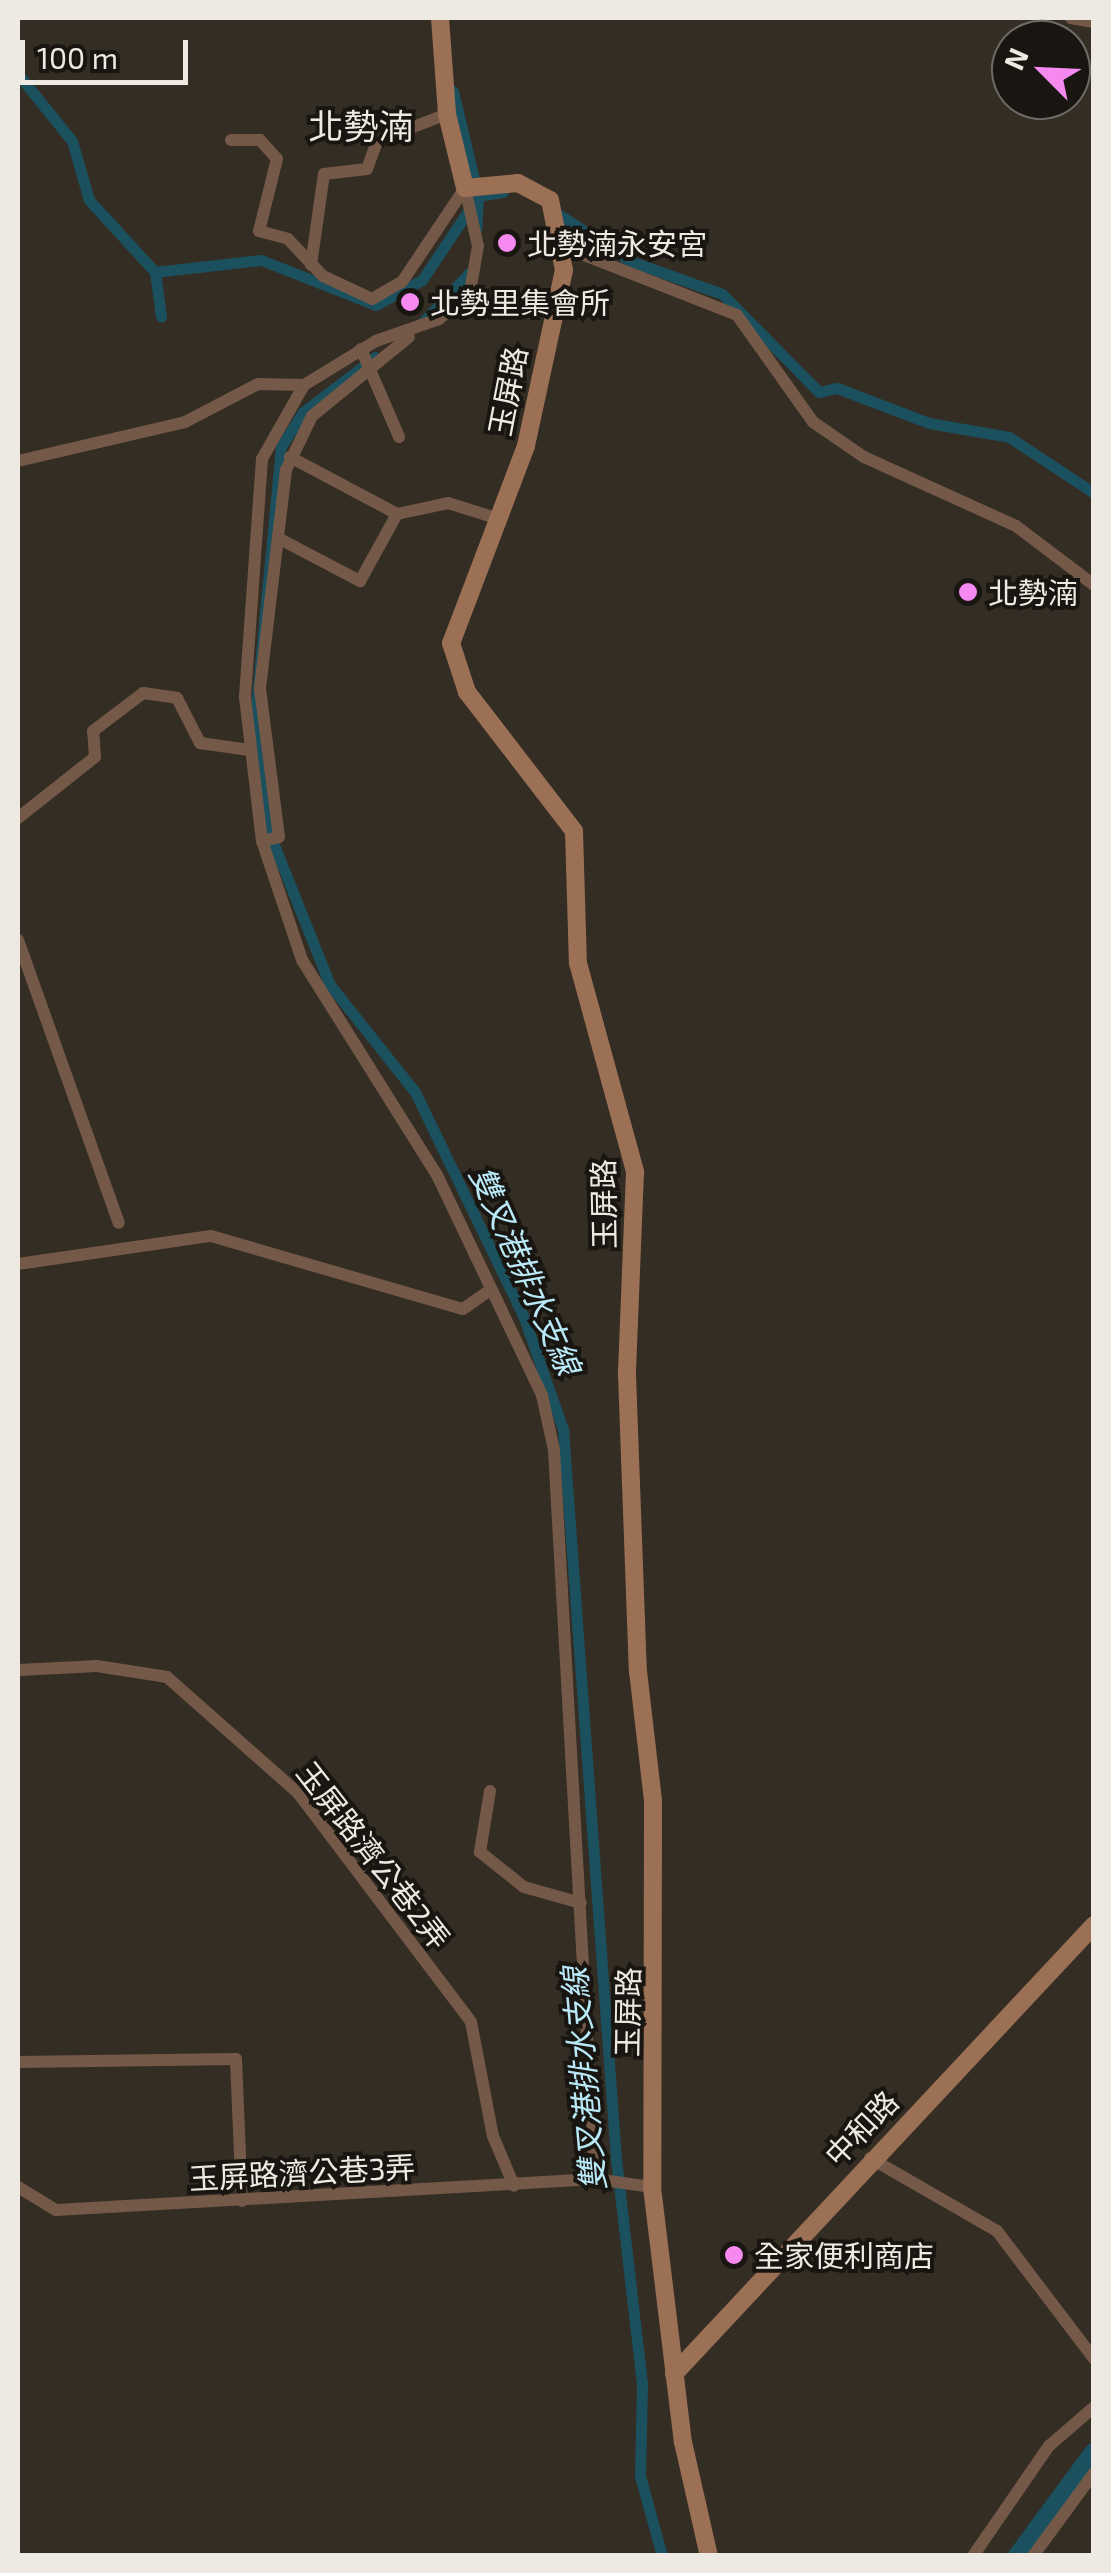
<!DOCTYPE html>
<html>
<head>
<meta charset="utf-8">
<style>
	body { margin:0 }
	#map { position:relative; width:1111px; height:2573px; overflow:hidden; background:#342d24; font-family:"Exo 2","Noto Sans TC",sans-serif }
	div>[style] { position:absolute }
	.canal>* { height:11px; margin:-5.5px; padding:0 5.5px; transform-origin:5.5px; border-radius:5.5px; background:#1b505f }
	.river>* { height:20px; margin:-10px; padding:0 10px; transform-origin:10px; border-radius:10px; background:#1b505f }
	.street>* { height:12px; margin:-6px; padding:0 6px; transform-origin:6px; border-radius:6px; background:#755948 }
	.secondary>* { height:18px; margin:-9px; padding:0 9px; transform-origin:9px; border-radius:9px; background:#9c7055 }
	.dots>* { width:28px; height:28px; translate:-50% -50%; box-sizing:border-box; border:5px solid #191612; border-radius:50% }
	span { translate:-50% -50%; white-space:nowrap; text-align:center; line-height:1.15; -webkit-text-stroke:8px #191612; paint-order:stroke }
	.poi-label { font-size:30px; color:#eee9e3 }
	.left { translate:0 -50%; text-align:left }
	.street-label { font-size:30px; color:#eee9e3 }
	.water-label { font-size:32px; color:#b9e8f7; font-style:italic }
	.quarter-label { font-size:35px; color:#eee9e3 }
	.frame { position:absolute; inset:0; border:20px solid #eee9e3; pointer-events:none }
	.north { position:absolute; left:991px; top:20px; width:100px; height:100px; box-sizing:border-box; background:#191612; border:2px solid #6e6a66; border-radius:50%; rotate:294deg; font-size:28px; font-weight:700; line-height:40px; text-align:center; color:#eee9e3 }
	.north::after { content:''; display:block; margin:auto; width:35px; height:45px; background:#f589ef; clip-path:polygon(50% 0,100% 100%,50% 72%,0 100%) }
	.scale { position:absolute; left:20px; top:40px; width:168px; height:45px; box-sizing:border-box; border:5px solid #eee9e3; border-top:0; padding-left:12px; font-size:30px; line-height:35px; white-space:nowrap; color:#eee9e3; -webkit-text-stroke:8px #191612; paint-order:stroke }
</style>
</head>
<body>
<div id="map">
	<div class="canal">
		<div style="left:18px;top:74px;width:86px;rotate:51.1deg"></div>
		<div style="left:72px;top:141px;width:61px;rotate:73.9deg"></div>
		<div style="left:89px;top:200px;width:98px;rotate:47.5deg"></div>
		<div style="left:155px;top:272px;width:45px;rotate:82.4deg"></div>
		<div style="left:453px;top:91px;width:108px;rotate:76.6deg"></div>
		<div style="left:478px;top:196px;width:33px;rotate:93deg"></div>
		<div style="left:552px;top:210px;width:93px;rotate:33.2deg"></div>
		<div style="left:630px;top:261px;width:98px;rotate:19.7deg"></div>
		<div style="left:722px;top:294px;width:138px;rotate:45.3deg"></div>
		<div style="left:819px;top:392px;width:18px;rotate:-13deg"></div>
		<div style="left:837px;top:388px;width:98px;rotate:20.8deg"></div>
		<div style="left:929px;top:423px;width:81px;rotate:9.9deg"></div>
		<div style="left:1009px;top:437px;width:102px;rotate:33.4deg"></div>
		<div style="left:155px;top:272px;width:107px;rotate:-6.5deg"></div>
		<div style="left:261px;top:260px;width:123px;rotate:21.4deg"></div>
		<div style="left:376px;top:305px;width:52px;rotate:-28.5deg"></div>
		<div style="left:422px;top:280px;width:101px;rotate:-56.3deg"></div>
		<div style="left:478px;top:196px;width:25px;rotate:-9deg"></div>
		<div style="left:422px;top:323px;width:70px;rotate:-46.7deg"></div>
		<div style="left:375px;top:357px;width:91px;rotate:142.6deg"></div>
		<div style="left:303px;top:412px;width:41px;rotate:122.2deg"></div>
		<div style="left:281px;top:447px;width:279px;rotate:95.5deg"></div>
		<div style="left:254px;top:725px;width:108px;rotate:82deg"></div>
		<div style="left:269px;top:832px;width:165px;rotate:68.3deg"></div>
		<div style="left:330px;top:985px;width:137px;rotate:51.5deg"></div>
		<div style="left:415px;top:1092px;width:248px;rotate:64.2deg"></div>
		<div style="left:523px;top:1315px;width:121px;rotate:70.7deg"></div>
		<div style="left:563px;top:1429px;width:732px;rotate:85.85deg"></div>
		<div style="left:616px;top:2159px;width:226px;rotate:83.4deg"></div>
		<div style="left:642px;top:2383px;width:93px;rotate:91.2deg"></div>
		<div style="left:640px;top:2476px;width:83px;rotate:74.6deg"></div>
	</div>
	<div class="river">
		<div style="left:1018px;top:2556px;width:128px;rotate:-53.6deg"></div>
	</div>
	<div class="street">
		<div style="left:1071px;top:18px;width:23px;rotate:10deg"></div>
		<div style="left:231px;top:140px;width:29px"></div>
		<div style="left:260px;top:140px;width:25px;rotate:48deg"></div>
		<div style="left:277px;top:159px;width:74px;rotate:104deg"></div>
		<div style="left:259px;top:231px;width:30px;rotate:15deg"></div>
		<div style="left:288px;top:239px;width:51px;rotate:46.6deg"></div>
		<div style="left:323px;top:276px;width:54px;rotate:25.1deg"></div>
		<div style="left:372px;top:299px;width:34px;rotate:-30deg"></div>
		<div style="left:402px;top:282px;width:113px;rotate:-56.2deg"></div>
		<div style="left:465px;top:188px;width:59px;rotate:77.4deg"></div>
		<div style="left:478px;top:246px;width:47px;rotate:99.9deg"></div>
		<div style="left:470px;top:292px;width:41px;rotate:138.9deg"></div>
		<div style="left:439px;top:319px;width:67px;rotate:160.8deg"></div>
		<div style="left:376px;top:341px;width:84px;rotate:148.6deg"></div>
		<div style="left:304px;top:385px;width:85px;rotate:119.6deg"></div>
		<div style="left:262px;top:459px;width:239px;rotate:94.1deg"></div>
		<div style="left:245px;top:697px;width:145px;rotate:83.3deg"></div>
		<div style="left:262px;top:841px;width:126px;rotate:71.4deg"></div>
		<div style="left:302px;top:960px;width:254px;rotate:57.9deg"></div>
		<div style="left:437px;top:1175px;width:244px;rotate:64.5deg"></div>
		<div style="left:542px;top:1395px;width:56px;rotate:77.7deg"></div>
		<div style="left:554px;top:1450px;width:730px;rotate:86.78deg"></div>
		<div style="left:595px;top:2179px;width:58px;rotate:8deg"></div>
		<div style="left:561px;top:246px;width:189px;rotate:21.4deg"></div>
		<div style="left:737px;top:315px;width:131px;rotate:54.6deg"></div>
		<div style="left:813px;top:422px;width:62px;rotate:34.5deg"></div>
		<div style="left:864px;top:457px;width:167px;rotate:24.4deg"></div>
		<div style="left:1016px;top:526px;width:98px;rotate:37.1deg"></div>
		<div style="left:311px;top:265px;width:92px;rotate:-81.9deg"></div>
		<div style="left:324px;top:174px;width:43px;rotate:-6.6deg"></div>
		<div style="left:367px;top:169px;width:30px;rotate:-70deg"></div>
		<div style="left:377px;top:141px;width:75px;rotate:-21.1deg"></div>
		<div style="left:361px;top:349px;width:96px;rotate:66.6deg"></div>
		<div style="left:290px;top:457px;width:121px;rotate:28deg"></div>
		<div style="left:18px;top:461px;width:171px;rotate:-13.1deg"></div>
		<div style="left:185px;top:422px;width:82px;rotate:-27.5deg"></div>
		<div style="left:258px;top:384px;width:46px;rotate:1.2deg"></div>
		<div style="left:278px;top:538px;width:93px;rotate:27.7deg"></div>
		<div style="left:360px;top:581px;width:77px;rotate:-61.1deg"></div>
		<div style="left:397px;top:514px;width:52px;rotate:-12.2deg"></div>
		<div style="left:448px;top:503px;width:53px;rotate:17.4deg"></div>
		<div style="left:18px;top:818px;width:98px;rotate:-38.4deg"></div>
		<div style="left:95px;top:757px;width:26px;rotate:-94deg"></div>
		<div style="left:93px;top:731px;width:63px;rotate:-37.2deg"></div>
		<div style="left:143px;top:693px;width:34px;rotate:8deg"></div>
		<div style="left:177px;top:698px;width:51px;rotate:62.9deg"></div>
		<div style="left:200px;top:743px;width:50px;rotate:8deg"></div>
		<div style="left:262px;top:841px;width:17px;rotate:-13deg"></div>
		<div style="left:279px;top:837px;width:150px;rotate:-97.3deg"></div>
		<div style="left:260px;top:688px;width:220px;rotate:-83.2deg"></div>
		<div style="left:286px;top:470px;width:60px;rotate:-64.3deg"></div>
		<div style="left:312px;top:416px;width:125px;rotate:-39.2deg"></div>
		<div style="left:18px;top:940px;width:300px;rotate:70.4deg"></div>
		<div style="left:18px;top:1264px;width:195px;rotate:-8.3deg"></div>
		<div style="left:211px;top:1236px;width:262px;rotate:16.2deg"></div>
		<div style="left:463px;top:1309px;width:33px;rotate:-35deg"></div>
		<div style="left:18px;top:1670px;width:79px;rotate:-2.9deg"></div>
		<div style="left:97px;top:1666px;width:71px;rotate:8.9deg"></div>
		<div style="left:167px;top:1677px;width:175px;rotate:41.5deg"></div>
		<div style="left:298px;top:1793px;width:287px;rotate:52.9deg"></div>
		<div style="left:471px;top:2022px;width:116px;rotate:79.1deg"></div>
		<div style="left:493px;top:2136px;width:54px;rotate:67.2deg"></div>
		<div style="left:490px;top:1791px;width:62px;rotate:99.3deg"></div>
		<div style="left:480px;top:1852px;width:56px;rotate:38.5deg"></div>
		<div style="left:524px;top:1887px;width:59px;rotate:15.7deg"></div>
		<div style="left:18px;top:2062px;width:218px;rotate:-0.8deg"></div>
		<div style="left:236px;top:2059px;width:142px;rotate:87.6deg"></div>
		<div style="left:870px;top:2158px;width:146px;rotate:29.9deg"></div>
		<div style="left:997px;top:2231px;width:161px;rotate:52.8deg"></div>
		<div style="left:18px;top:2187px;width:44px;rotate:31.2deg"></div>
		<div style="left:56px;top:2210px;width:540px;rotate:-3.29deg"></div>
		<div style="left:973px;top:2556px;width:134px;rotate:-55.4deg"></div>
		<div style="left:1049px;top:2446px;width:60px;rotate:-40.9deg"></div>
		<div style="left:1033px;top:2556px;width:103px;rotate:-53.7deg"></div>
	</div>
	<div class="secondary">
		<div style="left:440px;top:18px;width:96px;rotate:85.8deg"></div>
		<div style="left:447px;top:114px;width:76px;rotate:76.3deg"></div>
		<div style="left:465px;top:188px;width:53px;rotate:-5.4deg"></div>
		<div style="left:518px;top:183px;width:36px;rotate:28deg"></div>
		<div style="left:550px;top:200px;width:71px;rotate:78.7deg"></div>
		<div style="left:564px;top:270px;width:180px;rotate:102.2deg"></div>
		<div style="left:526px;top:446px;width:211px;rotate:110.8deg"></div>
		<div style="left:451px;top:643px;width:52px;rotate:71.9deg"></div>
		<div style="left:467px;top:692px;width:175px;rotate:52.4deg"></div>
		<div style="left:574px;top:831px;width:132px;rotate:88.3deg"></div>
		<div style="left:578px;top:963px;width:217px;rotate:74.7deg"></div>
		<div style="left:635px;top:1172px;width:203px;rotate:92.3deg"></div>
		<div style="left:627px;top:1375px;width:296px;rotate:87.9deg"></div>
		<div style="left:638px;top:1671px;width:131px;rotate:83.4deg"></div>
		<div style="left:653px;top:1801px;width:386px;rotate:90.1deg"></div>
		<div style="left:652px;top:2187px;width:257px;rotate:83.1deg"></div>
		<div style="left:683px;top:2442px;width:117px;rotate:77.2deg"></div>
		<div style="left:674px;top:2374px;width:615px;rotate:-46.91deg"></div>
	</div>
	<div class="dots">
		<div style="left:507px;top:243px;background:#f589ef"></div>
		<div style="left:410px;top:302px;background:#f589ef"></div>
		<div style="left:968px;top:592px;background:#f589ef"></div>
		<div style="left:734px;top:2255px;background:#f589ef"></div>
	</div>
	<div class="poi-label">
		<span class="left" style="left:527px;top:243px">北勢湳永安宮</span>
		<span class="left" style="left:430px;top:302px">北勢里集會所</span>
		<span class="left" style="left:988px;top:592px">北勢湳</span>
		<span class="left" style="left:754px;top:2255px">全家便利商店</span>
	</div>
	<div class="street-label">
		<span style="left:507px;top:391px;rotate:-79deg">玉屏路</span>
		<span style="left:603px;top:1204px;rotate:-91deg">玉屏路</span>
		<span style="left:374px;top:1855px;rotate:52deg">玉屏路濟公巷2弄</span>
		<span style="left:627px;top:2012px;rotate:-89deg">玉屏路</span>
		<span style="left:861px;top:2128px;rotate:-46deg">中和路</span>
		<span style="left:302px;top:2172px;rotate:-3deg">玉屏路濟公巷3弄</span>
	</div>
	<div class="water-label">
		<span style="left:526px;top:1270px;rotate:66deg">雙叉港排水支線</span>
		<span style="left:583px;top:2079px;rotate:-95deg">雙叉港排水支線</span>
	</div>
	<div class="quarter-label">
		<span style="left:361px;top:125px">北勢湳</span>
	</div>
	<div class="frame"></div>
	<div class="north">N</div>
	<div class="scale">100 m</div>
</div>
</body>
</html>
